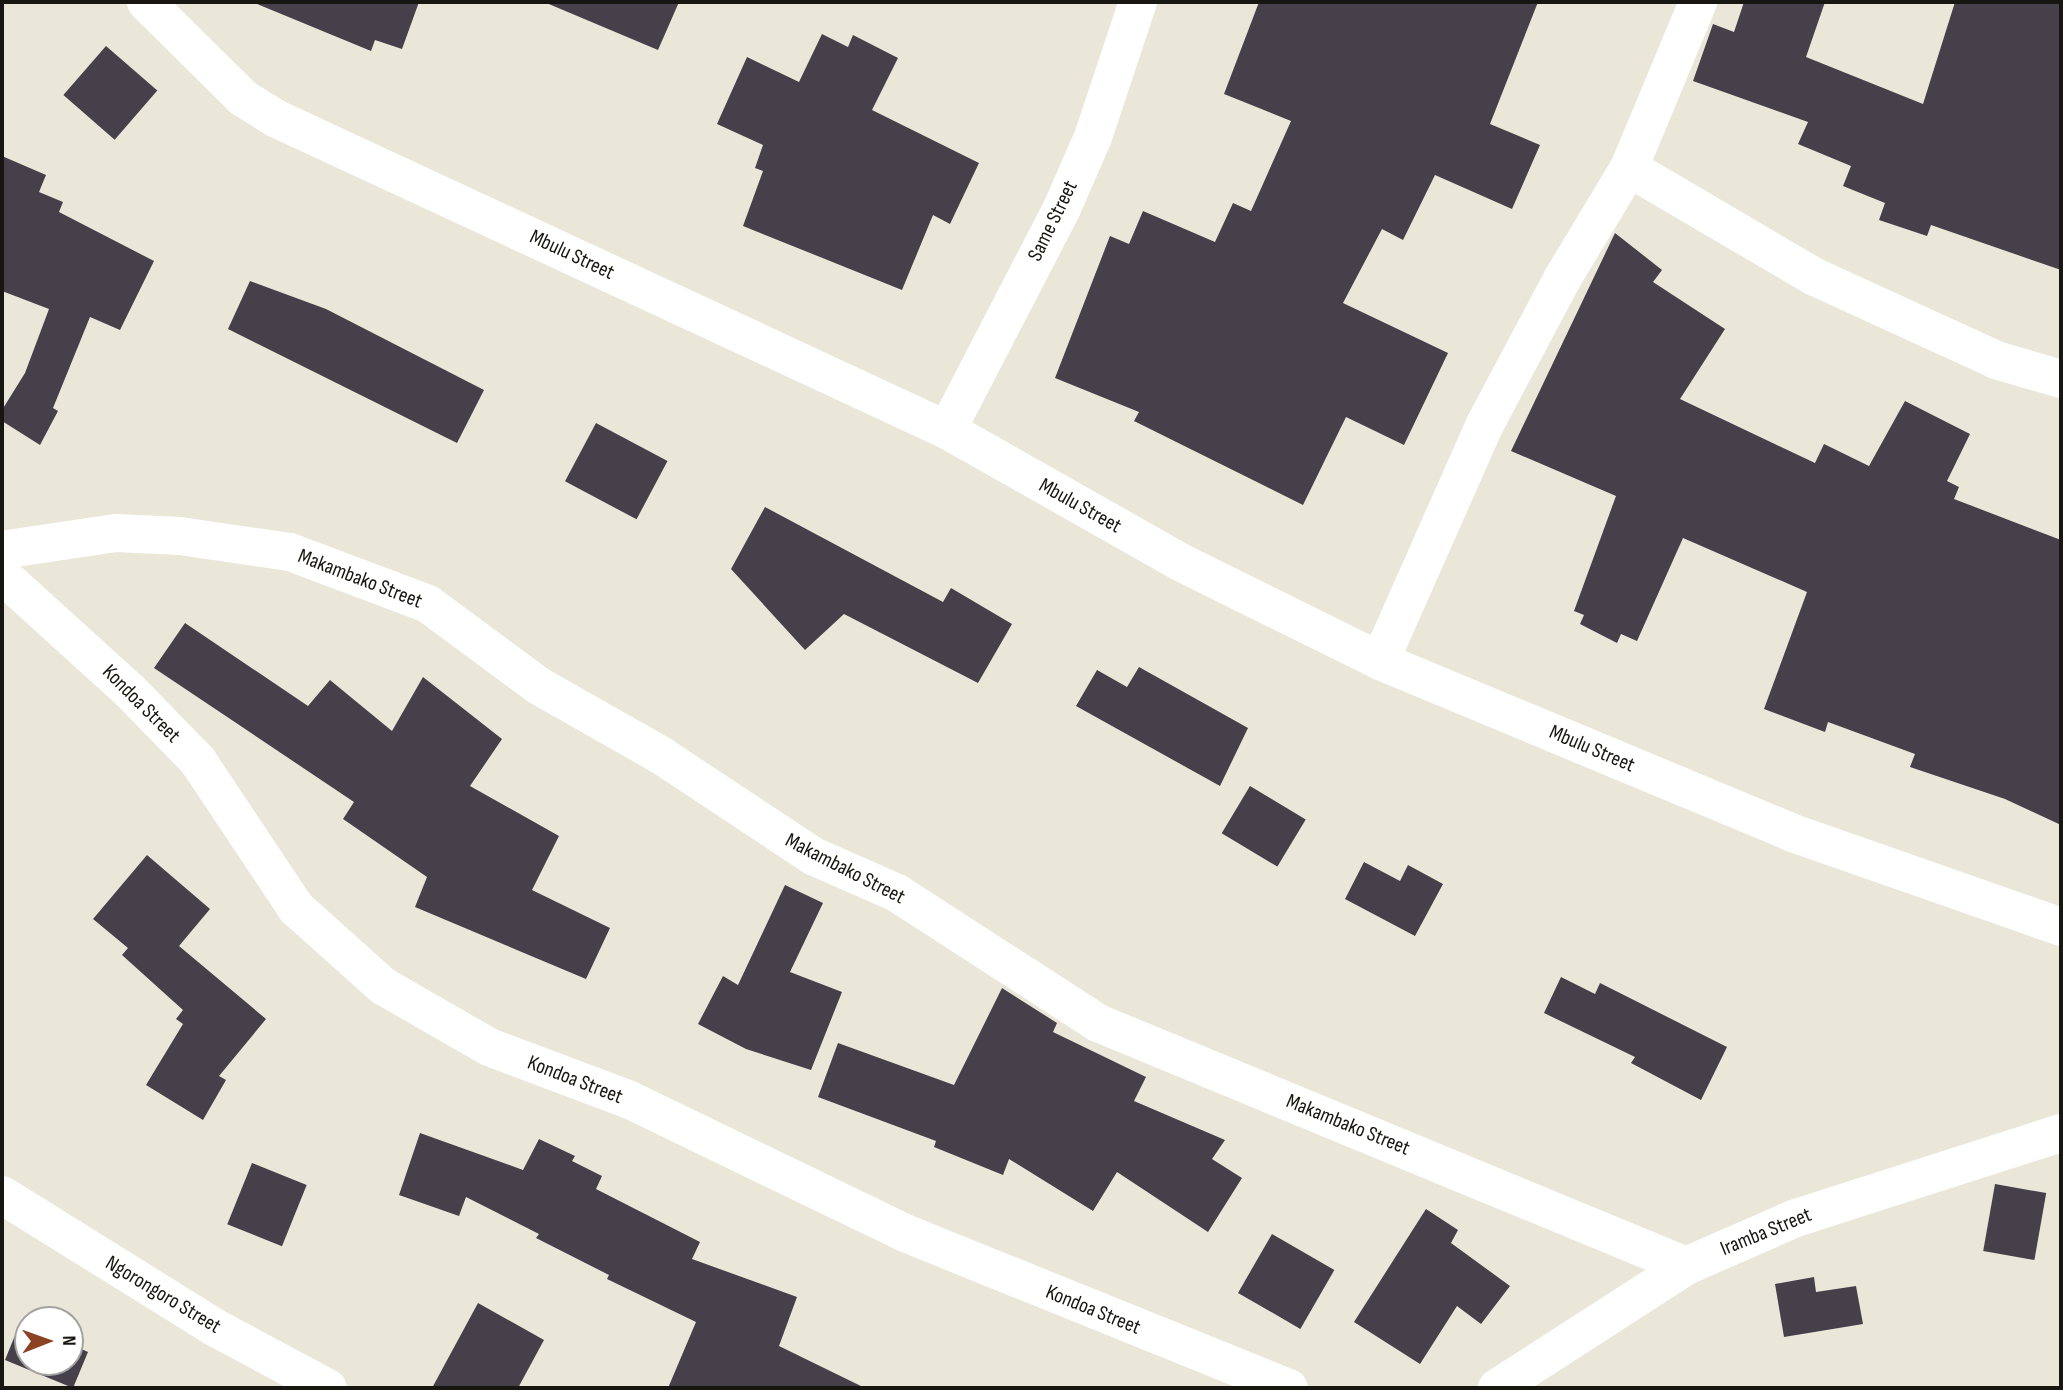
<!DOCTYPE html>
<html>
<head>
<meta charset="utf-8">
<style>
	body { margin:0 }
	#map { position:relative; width:2063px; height:1390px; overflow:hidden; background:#eae7d9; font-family:"Sofia Sans Condensed",sans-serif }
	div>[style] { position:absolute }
	.building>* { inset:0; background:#45404a; transform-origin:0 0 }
	.street>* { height:38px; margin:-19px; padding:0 19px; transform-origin:19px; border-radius:19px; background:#fff }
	span { translate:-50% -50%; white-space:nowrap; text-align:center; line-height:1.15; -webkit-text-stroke:7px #fff; paint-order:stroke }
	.street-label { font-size:21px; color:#171611 }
	.frame { position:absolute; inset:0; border:4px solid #171611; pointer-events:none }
	.north { position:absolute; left:14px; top:1306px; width:70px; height:70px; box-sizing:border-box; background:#fff; border:2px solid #a2a2a0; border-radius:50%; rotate:89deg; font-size:19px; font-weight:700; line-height:28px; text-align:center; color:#171611 }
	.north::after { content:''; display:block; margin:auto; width:24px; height:32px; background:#8b4323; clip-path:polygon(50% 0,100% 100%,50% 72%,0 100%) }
</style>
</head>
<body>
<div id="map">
	<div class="building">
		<div style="clip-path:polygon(252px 2px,419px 2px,402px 49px,375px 40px,371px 51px)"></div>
		<div style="clip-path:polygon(544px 2px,679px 2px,658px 50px)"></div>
		<div style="clip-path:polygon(1259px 2px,1538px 2px,1490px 124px,1540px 145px,1512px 209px,1435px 175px,1403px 240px,1382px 229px,1343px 303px,1448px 353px,1404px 445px,1346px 417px,1303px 505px,1134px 421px,1139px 412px,1055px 378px,1110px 236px,1129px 244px,1143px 211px,1215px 242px,1233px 203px,1251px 211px,1291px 121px,1224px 94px)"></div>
		<div style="clip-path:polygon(1744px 2px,1825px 2px,1806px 57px,1923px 104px,1955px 2px,2061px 2px,2061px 270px,1931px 225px,1927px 236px,1879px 220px,1885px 203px,1843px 186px,1851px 166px,1798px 144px,1808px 122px,1693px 81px,1713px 24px,1734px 32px)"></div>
		<div style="clip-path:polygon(822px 34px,848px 47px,853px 35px,898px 58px,872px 110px,979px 163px,950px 224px,933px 215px,902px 290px,743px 226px,763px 171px,755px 168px,763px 145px,717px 124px,747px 57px,799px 82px)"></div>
		<div style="left:106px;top:46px;width:68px;height:65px;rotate:41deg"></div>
		<div style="clip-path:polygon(2px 156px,46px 175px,39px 192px,63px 202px,59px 212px,154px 261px,120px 330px,90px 317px,53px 408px,58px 411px,40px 445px,2px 421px,2px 410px,25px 373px,49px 309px,2px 291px)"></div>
		<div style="clip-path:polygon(1615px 233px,1662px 270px,1653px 282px,1725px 329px,1680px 399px,1815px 463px,1824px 444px,1869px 466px,1905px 401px,1970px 434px,1947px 481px,1959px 487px,1954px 499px,2061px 540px,2061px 825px,2005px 799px,1910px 767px,1915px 754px,1828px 722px,1825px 732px,1764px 709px,1807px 592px,1683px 538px,1637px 641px,1621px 634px,1617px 643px,1580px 624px,1584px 615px,1574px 611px,1616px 496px,1511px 451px)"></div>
		<div style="clip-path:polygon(250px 281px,326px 309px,484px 390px,457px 443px,228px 329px)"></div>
		<div style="left:596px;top:423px;width:81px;height:66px;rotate:28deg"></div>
		<div style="clip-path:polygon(765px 507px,943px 602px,951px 588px,1012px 624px,978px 683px,844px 614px,805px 650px,731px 569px)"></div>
		<div style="clip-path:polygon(185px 623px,308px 706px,330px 680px,392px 731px,423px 677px,502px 739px,470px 786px,559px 836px,532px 890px,610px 928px,586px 979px,415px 907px,427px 877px,343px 819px,354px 802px,154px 668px)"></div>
		<div style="clip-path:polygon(1139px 667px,1248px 728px,1220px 786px,1076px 706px,1097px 670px,1127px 687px)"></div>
		<div style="left:1250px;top:786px;width:65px;height:55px;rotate:31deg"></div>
		<div style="clip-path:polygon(147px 855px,210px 909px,179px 946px,266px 1019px,219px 1076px,226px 1080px,203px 1120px,146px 1085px,183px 1024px,176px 1019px,183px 1010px,122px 955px,128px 948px,93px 919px)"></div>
		<div style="clip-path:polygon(1364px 862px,1400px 881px,1408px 865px,1443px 884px,1415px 936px,1345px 899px)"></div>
		<div style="clip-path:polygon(785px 885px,823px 903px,790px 972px,842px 992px,811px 1070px,746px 1049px,698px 1024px,723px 976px,738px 985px)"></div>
		<div style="clip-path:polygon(1561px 977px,1595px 994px,1600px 983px,1727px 1047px,1701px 1100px,1631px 1063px,1635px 1057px,1544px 1013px)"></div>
		<div style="clip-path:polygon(1002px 988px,1057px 1023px,1053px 1032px,1146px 1077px,1134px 1101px,1225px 1140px,1212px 1159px,1242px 1178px,1208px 1232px,1117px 1172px,1093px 1211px,1009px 1159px,1003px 1175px,934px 1147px,936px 1141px,818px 1097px,838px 1043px,954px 1085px)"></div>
		<div style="clip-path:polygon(420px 1133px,523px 1170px,539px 1139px,575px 1156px,572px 1161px,602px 1176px,596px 1189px,700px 1242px,692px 1259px,797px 1297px,779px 1346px,865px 1388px,668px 1388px,696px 1322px,607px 1279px,609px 1275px,536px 1238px,539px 1234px,466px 1197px,459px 1216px,399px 1195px)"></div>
		<div style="left:252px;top:1163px;width:59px;height:66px;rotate:22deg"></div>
		<div style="left:1995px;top:1184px;width:52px;height:68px;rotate:10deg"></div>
		<div style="clip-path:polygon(1426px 1209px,1458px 1230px,1451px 1243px,1510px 1286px,1481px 1324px,1457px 1306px,1420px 1364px,1354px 1322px)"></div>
		<div style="left:1272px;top:1234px;width:72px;height:68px;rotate:30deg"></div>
		<div style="clip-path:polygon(1814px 1277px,1816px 1292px,1856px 1286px,1863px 1324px,1784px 1337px,1775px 1284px)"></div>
		<div style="clip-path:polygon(478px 1303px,544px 1340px,518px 1388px,432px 1388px)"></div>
		<div style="clip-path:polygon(20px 1323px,28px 1327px,28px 1362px,70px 1362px,70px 1344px,88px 1352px,73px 1388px,5px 1360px)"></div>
	</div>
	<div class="street">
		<div style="left:146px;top:2px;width:136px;rotate:44.7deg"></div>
		<div style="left:243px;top:98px;width:40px;rotate:32deg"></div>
		<div style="left:277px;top:119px;width:739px;rotate:24.9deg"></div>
		<div style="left:947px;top:430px;width:268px;rotate:29.5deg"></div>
		<div style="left:1180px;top:562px;width:223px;rotate:26.3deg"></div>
		<div style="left:1380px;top:661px;width:444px;rotate:22.6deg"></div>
		<div style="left:1790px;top:832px;width:287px;rotate:19.3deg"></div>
		<div style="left:1629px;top:168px;width:216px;rotate:30.4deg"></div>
		<div style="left:1815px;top:277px;width:199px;rotate:24.6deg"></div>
		<div style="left:1996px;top:360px;width:68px;rotate:16.3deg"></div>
		<div style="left:947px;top:430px;width:250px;rotate:-62.6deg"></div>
		<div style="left:1062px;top:208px;width:77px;rotate:-66.4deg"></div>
		<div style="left:1093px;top:137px;width:142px;rotate:-71.6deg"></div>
		<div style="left:2px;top:550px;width:115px;rotate:-8.5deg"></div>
		<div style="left:116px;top:533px;width:64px;rotate:2.7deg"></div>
		<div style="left:180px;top:536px;width:111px;rotate:8.3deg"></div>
		<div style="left:290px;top:552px;width:147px;rotate:20.6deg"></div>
		<div style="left:428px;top:604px;width:138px;rotate:36.5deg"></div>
		<div style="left:539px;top:686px;width:142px;rotate:29.6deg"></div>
		<div style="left:662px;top:756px;width:181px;rotate:33.5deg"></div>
		<div style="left:813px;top:856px;width:92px;rotate:23.8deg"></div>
		<div style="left:897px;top:893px;width:239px;rotate:32.9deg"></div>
		<div style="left:1098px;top:1023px;width:636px;rotate:22.45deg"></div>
		<div style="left:2px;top:575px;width:173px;rotate:42.2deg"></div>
		<div style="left:130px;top:691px;width:98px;rotate:45.8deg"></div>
		<div style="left:198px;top:761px;width:177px;rotate:56.3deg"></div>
		<div style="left:296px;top:908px;width:117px;rotate:41.9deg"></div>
		<div style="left:383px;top:986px;width:122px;rotate:29.9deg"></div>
		<div style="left:489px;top:1047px;width:151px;rotate:20.6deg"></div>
		<div style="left:630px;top:1100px;width:305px;rotate:25.8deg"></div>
		<div style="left:905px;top:1233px;width:414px;rotate:22deg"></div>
		<div style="left:1380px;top:661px;width:257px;rotate:-66.1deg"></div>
		<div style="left:1484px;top:426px;width:166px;rotate:-62deg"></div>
		<div style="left:1562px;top:279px;width:130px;rotate:-58.9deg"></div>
		<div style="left:1629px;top:168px;width:180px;rotate:-67.4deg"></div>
		<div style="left:2px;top:1195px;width:250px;rotate:31.9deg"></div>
		<div style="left:214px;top:1327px;width:129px;rotate:28.2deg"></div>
		<div style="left:1497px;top:1388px;width:225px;rotate:-32.8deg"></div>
		<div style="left:1686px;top:1266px;width:120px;rotate:-23.6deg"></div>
		<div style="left:1796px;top:1218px;width:278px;rotate:-17.8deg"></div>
	</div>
	<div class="street-label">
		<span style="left:1053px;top:221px;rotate:-64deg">Same Street</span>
		<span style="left:572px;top:255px;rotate:25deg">Mbulu Street</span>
		<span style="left:1080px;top:506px;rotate:29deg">Mbulu Street</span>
		<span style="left:360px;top:579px;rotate:21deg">Makambako Street</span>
		<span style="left:141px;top:704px;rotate:45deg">Kondoa Street</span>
		<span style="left:1592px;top:749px;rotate:23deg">Mbulu Street</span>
		<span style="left:845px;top:869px;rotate:27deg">Makambako Street</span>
		<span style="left:575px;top:1080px;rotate:21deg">Kondoa Street</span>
		<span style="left:1348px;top:1125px;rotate:22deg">Makambako Street</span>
		<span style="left:1766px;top:1232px;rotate:-22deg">Iramba Street</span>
		<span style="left:163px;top:1295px;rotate:31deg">Ngorongoro Street</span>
		<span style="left:1093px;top:1310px;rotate:22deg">Kondoa Street</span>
	</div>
	<div class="frame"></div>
	<div class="north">N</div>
</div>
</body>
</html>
